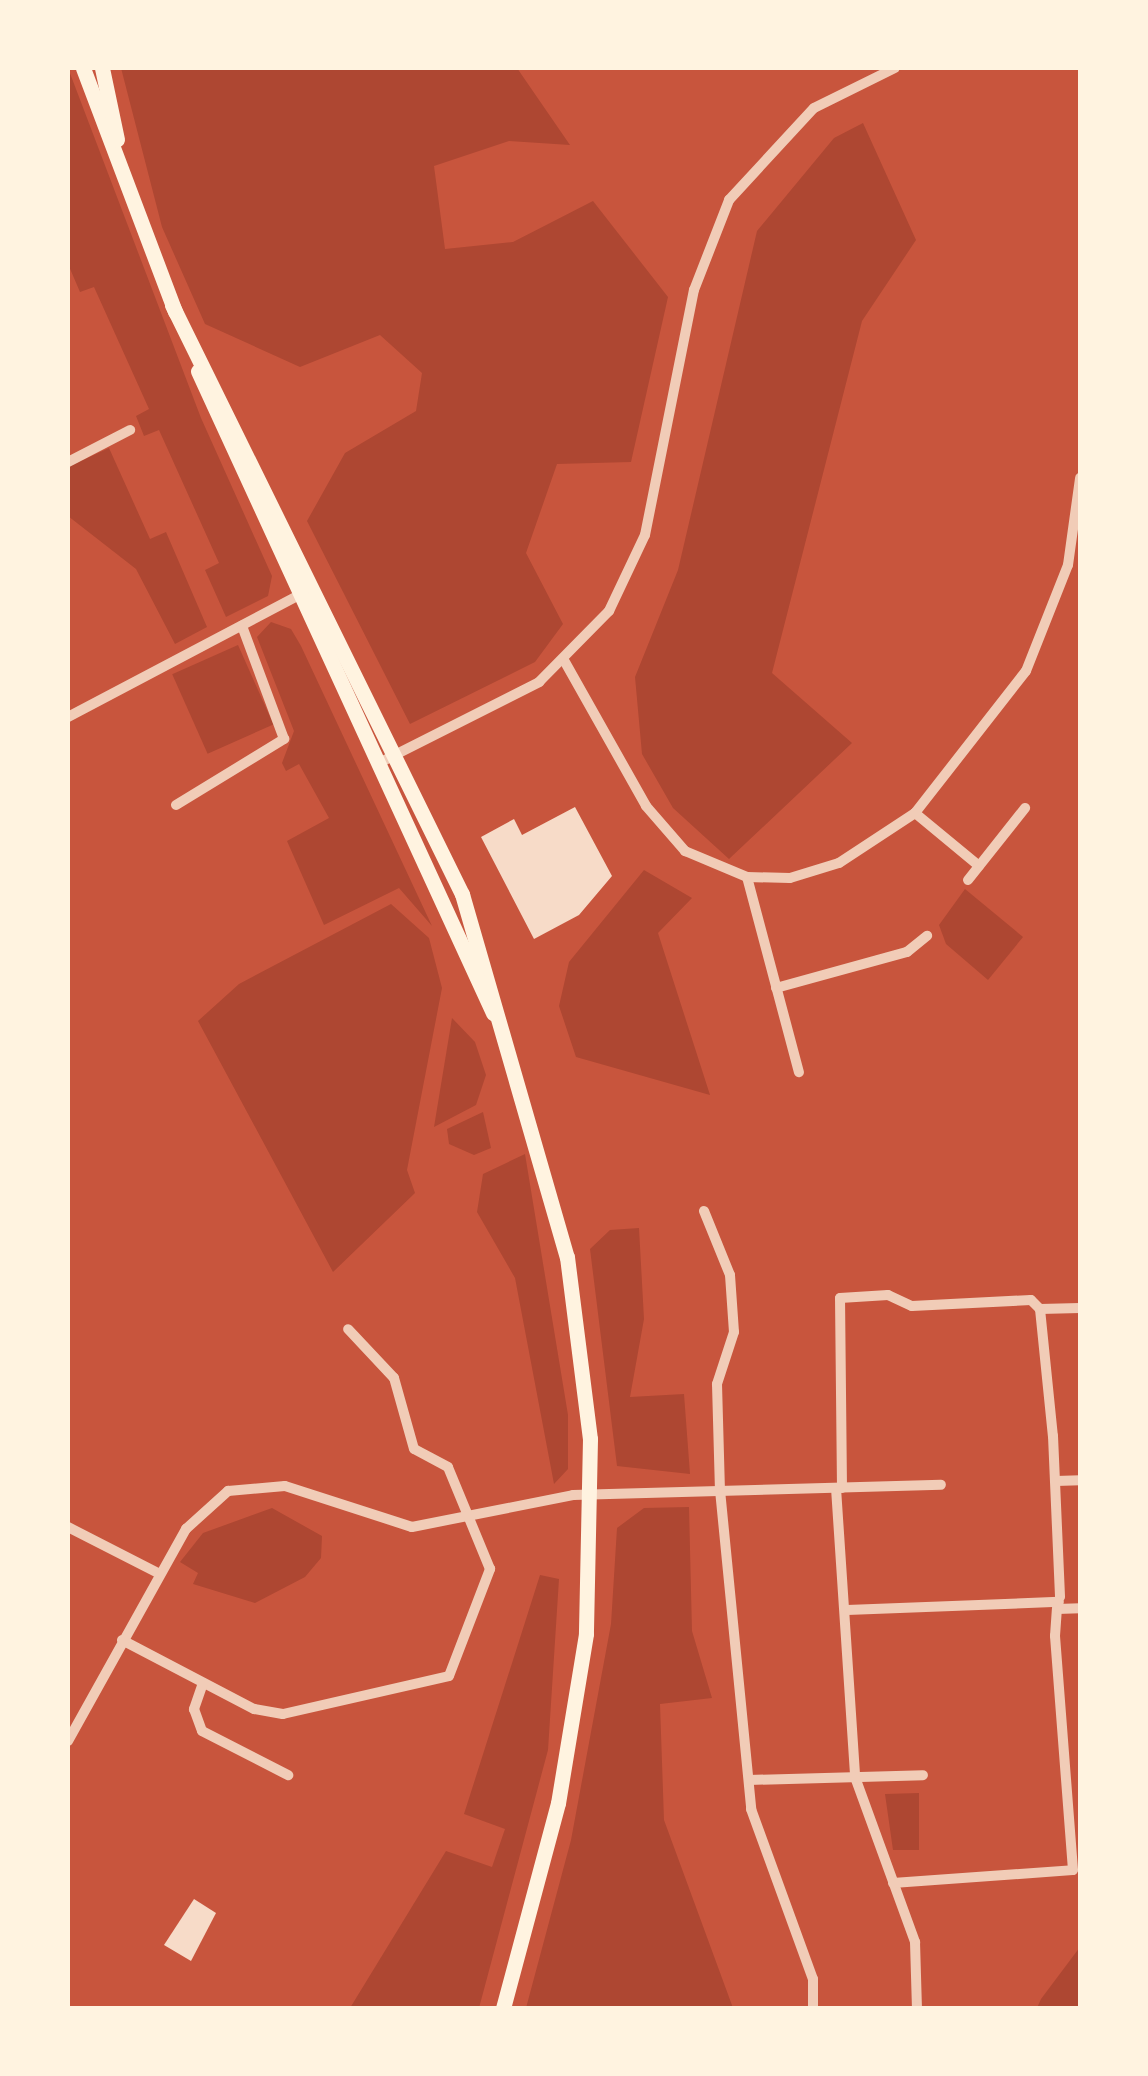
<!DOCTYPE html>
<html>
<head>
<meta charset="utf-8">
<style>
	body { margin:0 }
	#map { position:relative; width:1148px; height:2076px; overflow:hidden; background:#c8553d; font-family:Mulish,sans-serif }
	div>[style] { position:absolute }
	.green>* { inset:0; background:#ae4732; transform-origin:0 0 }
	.building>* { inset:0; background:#f7dbc8 }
	.minor>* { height:10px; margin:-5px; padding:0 5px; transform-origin:5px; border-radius:5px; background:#f1ccb7 }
	.secondary>* { height:15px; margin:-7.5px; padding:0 7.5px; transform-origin:7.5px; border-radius:7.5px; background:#fff3e0 }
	span { translate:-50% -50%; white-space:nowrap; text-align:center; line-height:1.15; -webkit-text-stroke:10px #fff3e0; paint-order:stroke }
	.frame { position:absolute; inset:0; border:70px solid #fff3e0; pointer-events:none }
</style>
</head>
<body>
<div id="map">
	<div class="green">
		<div style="clip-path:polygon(68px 68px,201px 418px,272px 576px,268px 596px,226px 617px,205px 570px,219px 563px,159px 430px,144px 436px,136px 416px,149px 409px,94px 287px,80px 292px,68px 264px)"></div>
		<div style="clip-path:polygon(121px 68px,517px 68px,570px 145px,509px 141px,434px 166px,445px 249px,513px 242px,593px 201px,668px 297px,631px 462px,557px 464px,526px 553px,563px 624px,535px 662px,410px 724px,307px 521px,345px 453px,416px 411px,422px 373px,380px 335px,300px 367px,205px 324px,162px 227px)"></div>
		<div style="clip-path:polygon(863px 123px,916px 240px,862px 321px,772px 673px,852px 743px,729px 859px,673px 808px,642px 754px,635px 677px,678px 570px,757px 231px,834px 138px)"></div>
		<div style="clip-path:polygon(109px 448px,150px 539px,166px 532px,207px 627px,175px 644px,136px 569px,68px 516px,68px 467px)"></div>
		<div style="clip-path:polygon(271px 622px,291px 629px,301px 646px,432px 926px,399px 888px,324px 925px,287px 841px,329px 818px,299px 764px,286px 771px,282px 763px,294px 731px,257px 637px)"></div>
		<div style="left:238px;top:645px;width:87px;height:72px;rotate:66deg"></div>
		<div style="clip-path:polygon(644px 870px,692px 898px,658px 933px,710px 1095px,576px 1057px,559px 1006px,569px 962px)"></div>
		<div style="clip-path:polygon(965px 889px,1023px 937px,988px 980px,946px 944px,939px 925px)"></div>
		<div style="clip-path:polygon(391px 904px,429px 938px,442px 988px,407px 1170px,415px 1193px,333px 1272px,198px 1021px,239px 984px)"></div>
		<div style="clip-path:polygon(452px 1018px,475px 1042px,486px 1075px,476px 1105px,434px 1127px)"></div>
		<div style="clip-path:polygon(483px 1112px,491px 1148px,474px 1155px,449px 1144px,447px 1129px)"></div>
		<div style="clip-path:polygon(525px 1154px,568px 1415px,568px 1469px,554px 1484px,515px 1278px,477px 1212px,483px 1174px)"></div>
		<div style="clip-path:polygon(639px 1228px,644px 1319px,630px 1397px,684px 1394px,690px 1474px,617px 1466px,590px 1249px,610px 1230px)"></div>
		<div style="clip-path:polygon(689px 1507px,692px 1631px,712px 1698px,660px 1704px,664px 1820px,733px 2008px,526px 2008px,571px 1840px,611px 1624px,617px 1528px,644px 1508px)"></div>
		<div style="clip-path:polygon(272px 1508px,322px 1536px,321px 1558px,305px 1577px,255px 1603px,193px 1584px,198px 1573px,180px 1562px,203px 1533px)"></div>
		<div style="clip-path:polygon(540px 1575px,559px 1579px,548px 1750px,479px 2008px,350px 2008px,446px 1851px,492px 1867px,505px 1829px,464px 1814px)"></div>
		<div style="clip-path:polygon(919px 1793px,919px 1850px,893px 1850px,885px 1794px)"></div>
		<div style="clip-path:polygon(1080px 1947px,1080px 2008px,1037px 2008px,1041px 1999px)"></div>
	</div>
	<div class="building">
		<div style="clip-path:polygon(575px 807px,612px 876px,579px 915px,534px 939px,481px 837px,514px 819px,522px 835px)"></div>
		<div style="clip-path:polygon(194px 1899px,216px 1913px,191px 1961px,164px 1945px)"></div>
	</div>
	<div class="minor">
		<div style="left:68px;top:462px;width:70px;rotate:-27.3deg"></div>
		<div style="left:565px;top:662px;width:165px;rotate:60.6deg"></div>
		<div style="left:646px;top:806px;width:60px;rotate:49.1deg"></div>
		<div style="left:685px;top:851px;width:67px;rotate:22.8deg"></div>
		<div style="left:747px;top:877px;width:43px;rotate:1.3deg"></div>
		<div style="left:790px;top:878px;width:51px;rotate:-17deg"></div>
		<div style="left:839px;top:863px;width:91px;rotate:-33.3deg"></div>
		<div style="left:915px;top:813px;width:180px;rotate:-52deg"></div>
		<div style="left:1026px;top:671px;width:114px;rotate:-68.4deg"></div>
		<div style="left:1068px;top:565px;width:88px;rotate:-82.1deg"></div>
		<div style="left:68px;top:717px;width:266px;rotate:-27.8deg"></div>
		<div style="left:377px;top:764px;width:182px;rotate:-26.8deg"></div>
		<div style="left:539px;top:682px;width:100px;rotate:-45.4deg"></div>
		<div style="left:609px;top:611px;width:84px;rotate:-64.7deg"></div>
		<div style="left:645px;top:535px;width:250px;rotate:-78.7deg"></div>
		<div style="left:694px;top:290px;width:97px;rotate:-68.7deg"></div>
		<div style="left:729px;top:200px;width:125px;rotate:-47.3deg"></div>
		<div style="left:814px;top:108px;width:90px;rotate:-26.3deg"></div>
		<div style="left:176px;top:805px;width:127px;rotate:-31.4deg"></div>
		<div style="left:284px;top:739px;width:121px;rotate:-110.4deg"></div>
		<div style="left:915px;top:813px;width:83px;rotate:39.6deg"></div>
		<div style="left:747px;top:877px;width:202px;rotate:75.1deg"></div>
		<div style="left:968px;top:880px;width:92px;rotate:-51.6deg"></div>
		<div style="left:776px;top:988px;width:136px;rotate:-15.4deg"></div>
		<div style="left:907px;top:952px;width:26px;rotate:-39deg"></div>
		<div style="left:704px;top:1211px;width:69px;rotate:67.9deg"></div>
		<div style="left:730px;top:1275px;width:57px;rotate:86deg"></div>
		<div style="left:734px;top:1332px;width:55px;rotate:108.1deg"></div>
		<div style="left:717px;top:1384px;width:106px;rotate:88.4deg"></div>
		<div style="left:720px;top:1490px;width:321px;rotate:84.4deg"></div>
		<div style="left:751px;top:1809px;width:181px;rotate:70deg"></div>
		<div style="left:813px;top:1979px;width:29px;rotate:90deg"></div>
		<div style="left:1040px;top:1309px;width:40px;rotate:-1.4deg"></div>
		<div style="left:1056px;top:1481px;width:24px;rotate:-2deg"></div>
		<div style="left:836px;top:1488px;width:290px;rotate:86.2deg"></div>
		<div style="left:855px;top:1777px;width:176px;rotate:70deg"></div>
		<div style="left:915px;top:1942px;width:66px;rotate:88.3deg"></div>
		<div style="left:842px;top:1488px;width:190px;rotate:-90.6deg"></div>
		<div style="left:840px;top:1298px;width:48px;rotate:-3.6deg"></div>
		<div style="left:888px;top:1295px;width:26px;rotate:25deg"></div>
		<div style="left:912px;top:1306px;width:119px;rotate:-2.9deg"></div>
		<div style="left:1031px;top:1300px;width:13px;rotate:45deg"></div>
		<div style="left:1040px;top:1309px;width:128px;rotate:84.2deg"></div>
		<div style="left:1053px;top:1436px;width:161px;rotate:87.5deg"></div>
		<div style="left:68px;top:1527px;width:103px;rotate:27.1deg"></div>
		<div style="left:847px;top:1610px;width:212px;rotate:-2.2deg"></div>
		<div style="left:122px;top:1640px;width:149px;rotate:27.6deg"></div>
		<div style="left:254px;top:1709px;width:29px;rotate:10deg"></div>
		<div style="left:283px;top:1714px;width:170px;rotate:-12.9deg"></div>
		<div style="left:449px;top:1676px;width:115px;rotate:-69deg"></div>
		<div style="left:490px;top:1569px;width:110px;rotate:-112.4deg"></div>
		<div style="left:448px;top:1467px;width:38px;rotate:-152deg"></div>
		<div style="left:414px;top:1449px;width:74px;rotate:-105.7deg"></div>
		<div style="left:394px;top:1378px;width:67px;rotate:-133.2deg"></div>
		<div style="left:203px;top:1683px;width:28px;rotate:109deg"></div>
		<div style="left:194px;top:1709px;width:23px;rotate:70deg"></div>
		<div style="left:202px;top:1731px;width:97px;rotate:27.1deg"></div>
		<div style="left:68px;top:1741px;width:243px;rotate:-60.9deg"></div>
		<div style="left:186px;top:1529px;width:57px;rotate:-42.1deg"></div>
		<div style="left:228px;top:1491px;width:57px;rotate:-5deg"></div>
		<div style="left:285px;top:1486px;width:133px;rotate:17.9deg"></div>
		<div style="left:412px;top:1527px;width:164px;rotate:-11.2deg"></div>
		<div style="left:573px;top:1495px;width:368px;rotate:-1.6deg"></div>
		<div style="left:749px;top:1780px;width:174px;rotate:-1.6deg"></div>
		<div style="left:893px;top:1883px;width:180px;rotate:-4.1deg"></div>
		<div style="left:1073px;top:1870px;width:235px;rotate:-94.4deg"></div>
		<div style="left:1055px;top:1636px;width:27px;rotate:-86deg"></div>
		<div style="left:1057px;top:1609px;width:23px;rotate:-2deg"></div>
	</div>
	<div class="secondary">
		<div style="left:83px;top:68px;width:261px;rotate:69.3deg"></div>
		<div style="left:102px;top:68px;width:73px;rotate:78.1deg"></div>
		<div style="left:172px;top:305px;width:657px;rotate:63.79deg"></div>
		<div style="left:462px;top:894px;width:378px;rotate:73.9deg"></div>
		<div style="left:567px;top:1257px;width:183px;rotate:82.8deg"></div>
		<div style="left:590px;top:1439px;width:195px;rotate:91.2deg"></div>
		<div style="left:586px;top:1634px;width:171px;rotate:99.4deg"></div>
		<div style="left:558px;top:1803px;width:212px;rotate:105deg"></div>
		<div style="left:198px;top:371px;width:707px;rotate:65.32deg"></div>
	</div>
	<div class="frame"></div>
</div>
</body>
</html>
